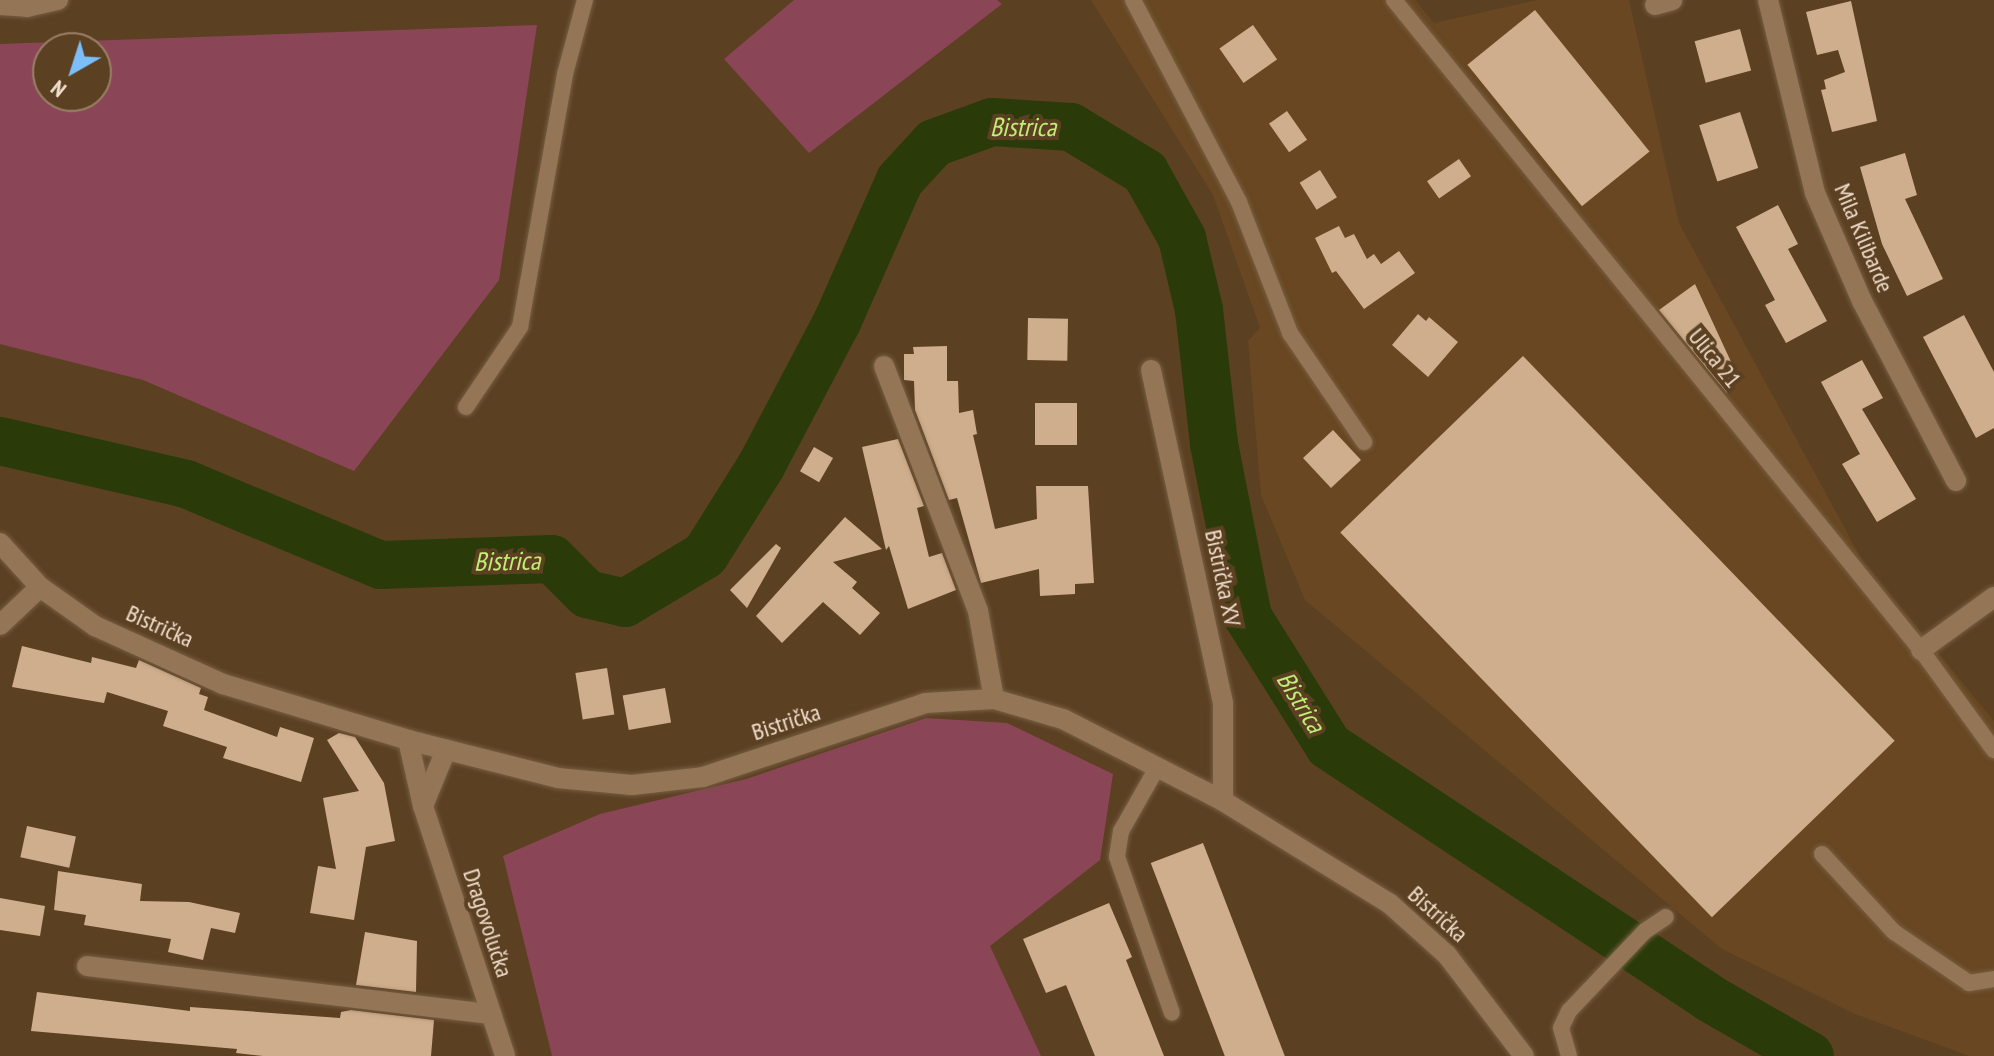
<!DOCTYPE html>
<html>
<head>
<meta charset="utf-8">
<style>
	body { margin:0 }
	#map { position:relative; width:1994px; height:1056px; overflow:hidden; background:#5c4022; font-family:"PT Sans Narrow",sans-serif }
	div>[style] { position:absolute }
	.built>* { inset:0; background:#684722 }
	.green>* { inset:0; background:#8a4656 }
	.river>* { height:48px; margin:-24px; padding:0 24px; transform-origin:24px; border-radius:24px; background:#2a3b09 }
	.building>* { inset:0; background:#cfae8d; transform-origin:0 0 }
	.roads { filter:drop-shadow(0 0 2px #765e42) drop-shadow(0 0 2px #765e42) }
	.lane>* { height:16px; margin:-8px; padding:0 8px; transform-origin:8px; border-radius:8px; background:#947556 }
	.street>* { height:20px; margin:-10px; padding:0 10px; transform-origin:10px; border-radius:10px; background:#947556 }
	span { translate:-50% -50%; white-space:nowrap; text-align:center; line-height:1.15; -webkit-text-stroke:8px #5c4022; paint-order:stroke }
	.street-label { font-size:24px; color:#f1dfce }
	.water-label { font-size:26px; color:#c0ee76; font-style:italic }
	.north { position:absolute; left:32px; top:32px; width:80px; height:80px; box-sizing:border-box; background:#5c4022; border:2px solid #988067; border-radius:50%; rotate:219deg; font-size:22px; font-weight:700; line-height:32px; text-align:center; color:#f1dfce }
	.north::after { content:''; display:block; margin:auto; width:28px; height:36px; background:#7cbef9; clip-path:polygon(50% 0,100% 100%,50% 72%,0 100%) }
</style>
</head>
<body>
<div id="map">
	<div class="built">
		<div style="clip-path:polygon(1091px 0,1415px 0,1434px 23px,1537px 0,1629px 0,1679px 223px,1862px 560px,1994px 721px,1994px 1056px,1969px 1056px,1855px 1014px,1722px 949px,1305px 600px,1261px 495px,1248px 341px,1260px 328px,1213px 195px)"></div>
	</div>
	<div class="green">
		<div style="clip-path:polygon(794px 0,997px 0,1002px 4px,809px 153px,724px 59px)"></div>
		<div style="clip-path:polygon(evenodd,537px 25px,499px 280px,354px 471px,143px 380px,0 344px,0 44px,537px 25px,48px 48px,96px 48px,96px 96px,48px 96px,48px 48px)"></div>
		<div style="clip-path:polygon(926px 718px,1007px 723px,1113px 774px,1100px 860px,990px 946px,1041px 1056px,552px 1056px,503px 856px,600px 814px,746px 779px)"></div>
	</div>
	<div class="river">
		<div style="left:0;top:441px;width:191px;rotate:13deg"></div>
		<div style="left:186px;top:484px;width:211px;rotate:22.6deg"></div>
		<div style="left:381px;top:565px;width:171px;rotate:-2deg"></div>
		<div style="left:552px;top:559px;width:49px;rotate:45deg"></div>
		<div style="left:587px;top:594px;width:39px;rotate:13deg"></div>
		<div style="left:625px;top:603px;width:93px;rotate:-31deg"></div>
		<div style="left:705px;top:555px;width:105px;rotate:-57.8deg"></div>
		<div style="left:761px;top:466px;width:163px;rotate:-62.2deg"></div>
		<div style="left:837px;top:322px;width:155px;rotate:-66.1deg"></div>
		<div style="left:900px;top:180px;width:50px;rotate:-47.4deg"></div>
		<div style="left:934px;top:143px;width:62px;rotate:-19.9deg"></div>
		<div style="left:992px;top:122px;width:79px;rotate:3.6deg"></div>
		<div style="left:1071px;top:127px;width:87px;rotate:31.3deg"></div>
		<div style="left:1145px;top:172px;width:76px;rotate:60.7deg"></div>
		<div style="left:1182px;top:238px;width:74px;rotate:76.7deg"></div>
		<div style="left:1199px;top:310px;width:135px;rotate:83.6deg"></div>
		<div style="left:1214px;top:444px;width:176px;rotate:78.9deg"></div>
		<div style="left:1248px;top:617px;width:152px;rotate:57.9deg"></div>
		<div style="left:1329px;top:746px;width:458px;rotate:33.5deg"></div>
		<div style="left:1711px;top:999px;width:114px;rotate:29.9deg"></div>
	</div>
	<div class="building">
		<div style="clip-path:polygon(1851px 1px,1877px 121px,1832px 132px,1821px 90px,1826px 89px,1824px 80px,1845px 72px,1838px 50px,1817px 55px,1806px 12px)"></div>
		<div style="left:1535px;top:10px;width:182px;height:87px;rotate:51deg"></div>
		<div style="left:1253px;top:25px;width:42px;height:41px;rotate:55deg"></div>
		<div style="left:1740px;top:29px;width:43px;height:47px;rotate:75deg"></div>
		<div style="left:1287px;top:111px;width:35px;height:22px;rotate:55deg"></div>
		<div style="left:1740px;top:112px;width:59px;height:43px;rotate:72deg"></div>
		<div style="clip-path:polygon(1905px 153px,1917px 195px,1905px 199px,1943px 279px,1907px 296px,1882px 244px,1860px 167px)"></div>
		<div style="left:1459px;top:159px;width:21px;height:39px;rotate:55deg"></div>
		<div style="left:1320px;top:170px;width:32px;height:24px;rotate:58deg"></div>
		<div style="clip-path:polygon(1778px 205px,1798px 244px,1788px 249px,1827px 321px,1786px 343px,1765px 305px,1775px 300px,1736px 227px)"></div>
		<div style="clip-path:polygon(1339px 226px,1345px 238px,1354px 234px,1367px 259px,1374px 254px,1381px 264px,1399px 251px,1415px 273px,1364px 309px,1336px 271px,1332px 273px,1315px 238px)"></div>
		<div style="clip-path:polygon(1695px 284px,1739px 379px,1727px 393px,1659px 310px)"></div>
		<div style="clip-path:polygon(1418px 314px,1426px 321px,1429px 317px,1458px 342px,1428px 377px,1392px 345px)"></div>
		<div style="clip-path:polygon(1964px 315px,1994px 372px,1994px 428px,1976px 438px,1923px 337px)"></div>
		<div style="left:1028px;top:318px;width:40px;height:42px;rotate:1deg"></div>
		<div style="clip-path:polygon(947px 346px,947px 381px,958px 381px,959px 413px,973px 410px,977px 434px,973px 435px,995px 529px,1037px 519px,1036px 486px,1088px 486px,1094px 583px,1075px 584px,1075px 594px,1040px 596px,1039px 569px,981px 583px,957px 498px,949px 500px,915px 410px,914px 381px,904px 380px,904px 354px,914px 354px,913px 347px)"></div>
		<div style="left:1523px;top:356px;width:535px;height:254px;rotate:46deg"></div>
		<div style="clip-path:polygon(1862px 360px,1883px 398px,1862px 409px,1916px 499px,1877px 522px,1842px 464px,1860px 454px,1821px 382px)"></div>
		<div style="left:1077px;top:403px;width:42px;height:42px;rotate:90deg"></div>
		<div style="left:1333px;top:430px;width:41px;height:41px;rotate:47deg"></div>
		<div style="clip-path:polygon(898px 439px,924px 506px,917px 508px,929px 557px,942px 553px,956px 590px,908px 609px,889px 546px,886px 550px,862px 447px)"></div>
		<div style="left:814px;top:447px;width:22px;height:28px;rotate:30deg"></div>
		<div style="clip-path:polygon(845px 517px,882px 549px,833px 562px,857px 582px,852px 588px,880px 613px,860px 635px,823px 602px,782px 643px,756px 616px)"></div>
		<div style="clip-path:polygon(776px 544px,781px 548px,747px 608px,730px 590px)"></div>
		<div style="clip-path:polygon(22px 646px,91px 663px,92px 657px,136px 668px,139px 660px,201px 688px,199px 694px,208px 697px,204px 710px,277px 737px,280px 727px,314px 738px,301px 782px,223px 758px,227px 747px,163px 726px,168px 711px,107px 692px,104px 703px,12px 687px)"></div>
		<div style="left:607px;top:668px;width:47px;height:32px;rotate:81deg"></div>
		<div style="left:665px;top:688px;width:35px;height:43px;rotate:80deg"></div>
		<div style="clip-path:polygon(339px 733px,355px 737px,384px 783px,395px 841px,366px 847px,354px 920px,310px 913px,318px 866px,336px 869px,323px 798px,359px 791px,327px 740px)"></div>
		<div style="left:27px;top:826px;width:50px;height:32px;rotate:12deg"></div>
		<div style="left:1203px;top:843px;width:228px;height:56px;rotate:69deg"></div>
		<div style="clip-path:polygon(58px 871px,142px 884px,140px 901px,189px 902px,240px 913px,235px 933px,211px 928px,203px 960px,168px 952px,171px 939px,84px 925px,86px 915px,54px 910px)"></div>
		<div style="clip-path:polygon(0 898px,45px 906px,40px 936px,0 930px)"></div>
		<div style="clip-path:polygon(1109px 903px,1132px 957px,1126px 960px,1164px 1056px,1095px 1056px,1066px 985px,1046px 993px,1023px 939px)"></div>
		<div style="clip-path:polygon(365px 932px,417px 941px,416px 992px,356px 985px)"></div>
		<div style="clip-path:polygon(37px 992px,190px 1011px,190px 1007px,340px 1018px,341px 1012px,351px 1010px,434px 1020px,431px 1056px,263px 1056px,236px 1053px,237px 1049px,31px 1031px)"></div>
	</div>
	<div class="roads">
		<div class="lane">
			<div style="left:1133px;top:0;width:228px;rotate:62.3deg"></div>
			<div style="left:1239px;top:202px;width:141px;rotate:68.7deg"></div>
			<div style="left:1290px;top:333px;width:132px;rotate:55.8deg"></div>
			<div style="left:1394px;top:0;width:837px;rotate:50.97deg"></div>
			<div style="left:1921px;top:650px;width:124px;rotate:53.9deg"></div>
			<div style="left:466px;top:407px;width:97px;rotate:-56deg"></div>
			<div style="left:520px;top:327px;width:257px;rotate:-79.9deg"></div>
			<div style="left:565px;top:74px;width:77px;rotate:-74.9deg"></div>
			<div style="left:1158px;top:766px;width:75px;rotate:119.6deg"></div>
			<div style="left:1121px;top:831px;width:26px;rotate:99deg"></div>
			<div style="left:1117px;top:857px;width:165px;rotate:70.6deg"></div>
			<div style="left:1822px;top:854px;width:106px;rotate:47.3deg"></div>
			<div style="left:1894px;top:932px;width:91px;rotate:34.2deg"></div>
			<div style="left:1969px;top:983px;width:25px;rotate:-9deg"></div>
			<div style="left:1569px;top:1056px;width:29px;rotate:-106deg"></div>
			<div style="left:1561px;top:1028px;width:19px;rotate:-65deg"></div>
			<div style="left:1569px;top:1011px;width:110px;rotate:-46.5deg"></div>
			<div style="left:1645px;top:931px;width:25px;rotate:-34deg"></div>
		</div>
		<div class="street">
			<div style="left:1768px;top:0;width:199px;rotate:76.3deg"></div>
			<div style="left:1815px;top:193px;width:118px;rotate:66.5deg"></div>
			<div style="left:1862px;top:301px;width:203px;rotate:62.4deg"></div>
			<div style="left:0;top:5px;width:27px;rotate:4deg"></div>
			<div style="left:27px;top:7px;width:32px;rotate:-13deg"></div>
			<div style="left:1655px;top:5px;width:18px;rotate:-16deg"></div>
			<div style="left:884px;top:366px;width:262px;rotate:69deg"></div>
			<div style="left:978px;top:611px;width:89px;rotate:79.7deg"></div>
			<div style="left:1151px;top:370px;width:340px;rotate:77.8deg"></div>
			<div style="left:1223px;top:702px;width:99px;rotate:90deg"></div>
			<div style="left:0;top:543px;width:59px;rotate:47.7deg"></div>
			<div style="left:40px;top:587px;width:67px;rotate:35.3deg"></div>
			<div style="left:95px;top:626px;width:141px;rotate:24.4deg"></div>
			<div style="left:223px;top:684px;width:193px;rotate:16.8deg"></div>
			<div style="left:408px;top:740px;width:155px;rotate:14.2deg"></div>
			<div style="left:558px;top:778px;width:74px;rotate:5.4deg"></div>
			<div style="left:632px;top:785px;width:71px;rotate:-6.4deg"></div>
			<div style="left:703px;top:777px;width:234px;rotate:-18.4deg"></div>
			<div style="left:925px;top:703px;width:69px;rotate:-3.3deg"></div>
			<div style="left:994px;top:699px;width:72px;rotate:16.2deg"></div>
			<div style="left:1063px;top:719px;width:180px;rotate:27.1deg"></div>
			<div style="left:1223px;top:801px;width:195px;rotate:31.6deg"></div>
			<div style="left:1389px;top:903px;width:78px;rotate:41.9deg"></div>
			<div style="left:1447px;top:955px;width:127px;rotate:52.7deg"></div>
			<div style="left:0;top:625px;width:55px;rotate:-43.5deg"></div>
			<div style="left:1921px;top:650px;width:90px;rotate:-36deg"></div>
			<div style="left:408px;top:740px;width:68px;rotate:77.2deg"></div>
			<div style="left:423px;top:806px;width:263px;rotate:71.8deg"></div>
			<div style="left:423px;top:806px;width:61px;rotate:-67.7deg"></div>
			<div style="left:87px;top:966px;width:407px;rotate:6.8deg"></div>
		</div>
	</div>
	<div class="street-label">
		<span style="left:1864px;top:238px;rotate:67deg">Mila Kilibarde</span>
		<span style="left:1715px;top:358px;rotate:51deg">Ulica 21</span>
		<span style="left:1223px;top:578px;rotate:78deg">Bistrička XV</span>
		<span style="left:160px;top:626px;rotate:24deg">Bistrička</span>
		<span style="left:786px;top:722px;rotate:-18deg">Bistrička</span>
		<span style="left:1438px;top:914px;rotate:42deg">Bistrička</span>
		<span style="left:488px;top:923px;rotate:72deg">Dragovolučka</span>
	</div>
	<div class="water-label">
		<span style="left:1023px;top:127px">Bistrica</span>
		<span style="left:507px;top:561px;rotate:-1deg">Bistrica</span>
		<span style="left:1301px;top:702px;rotate:58deg">Bistrica</span>
	</div>
	<div class="north">N</div>
</div>
</body>
</html>
